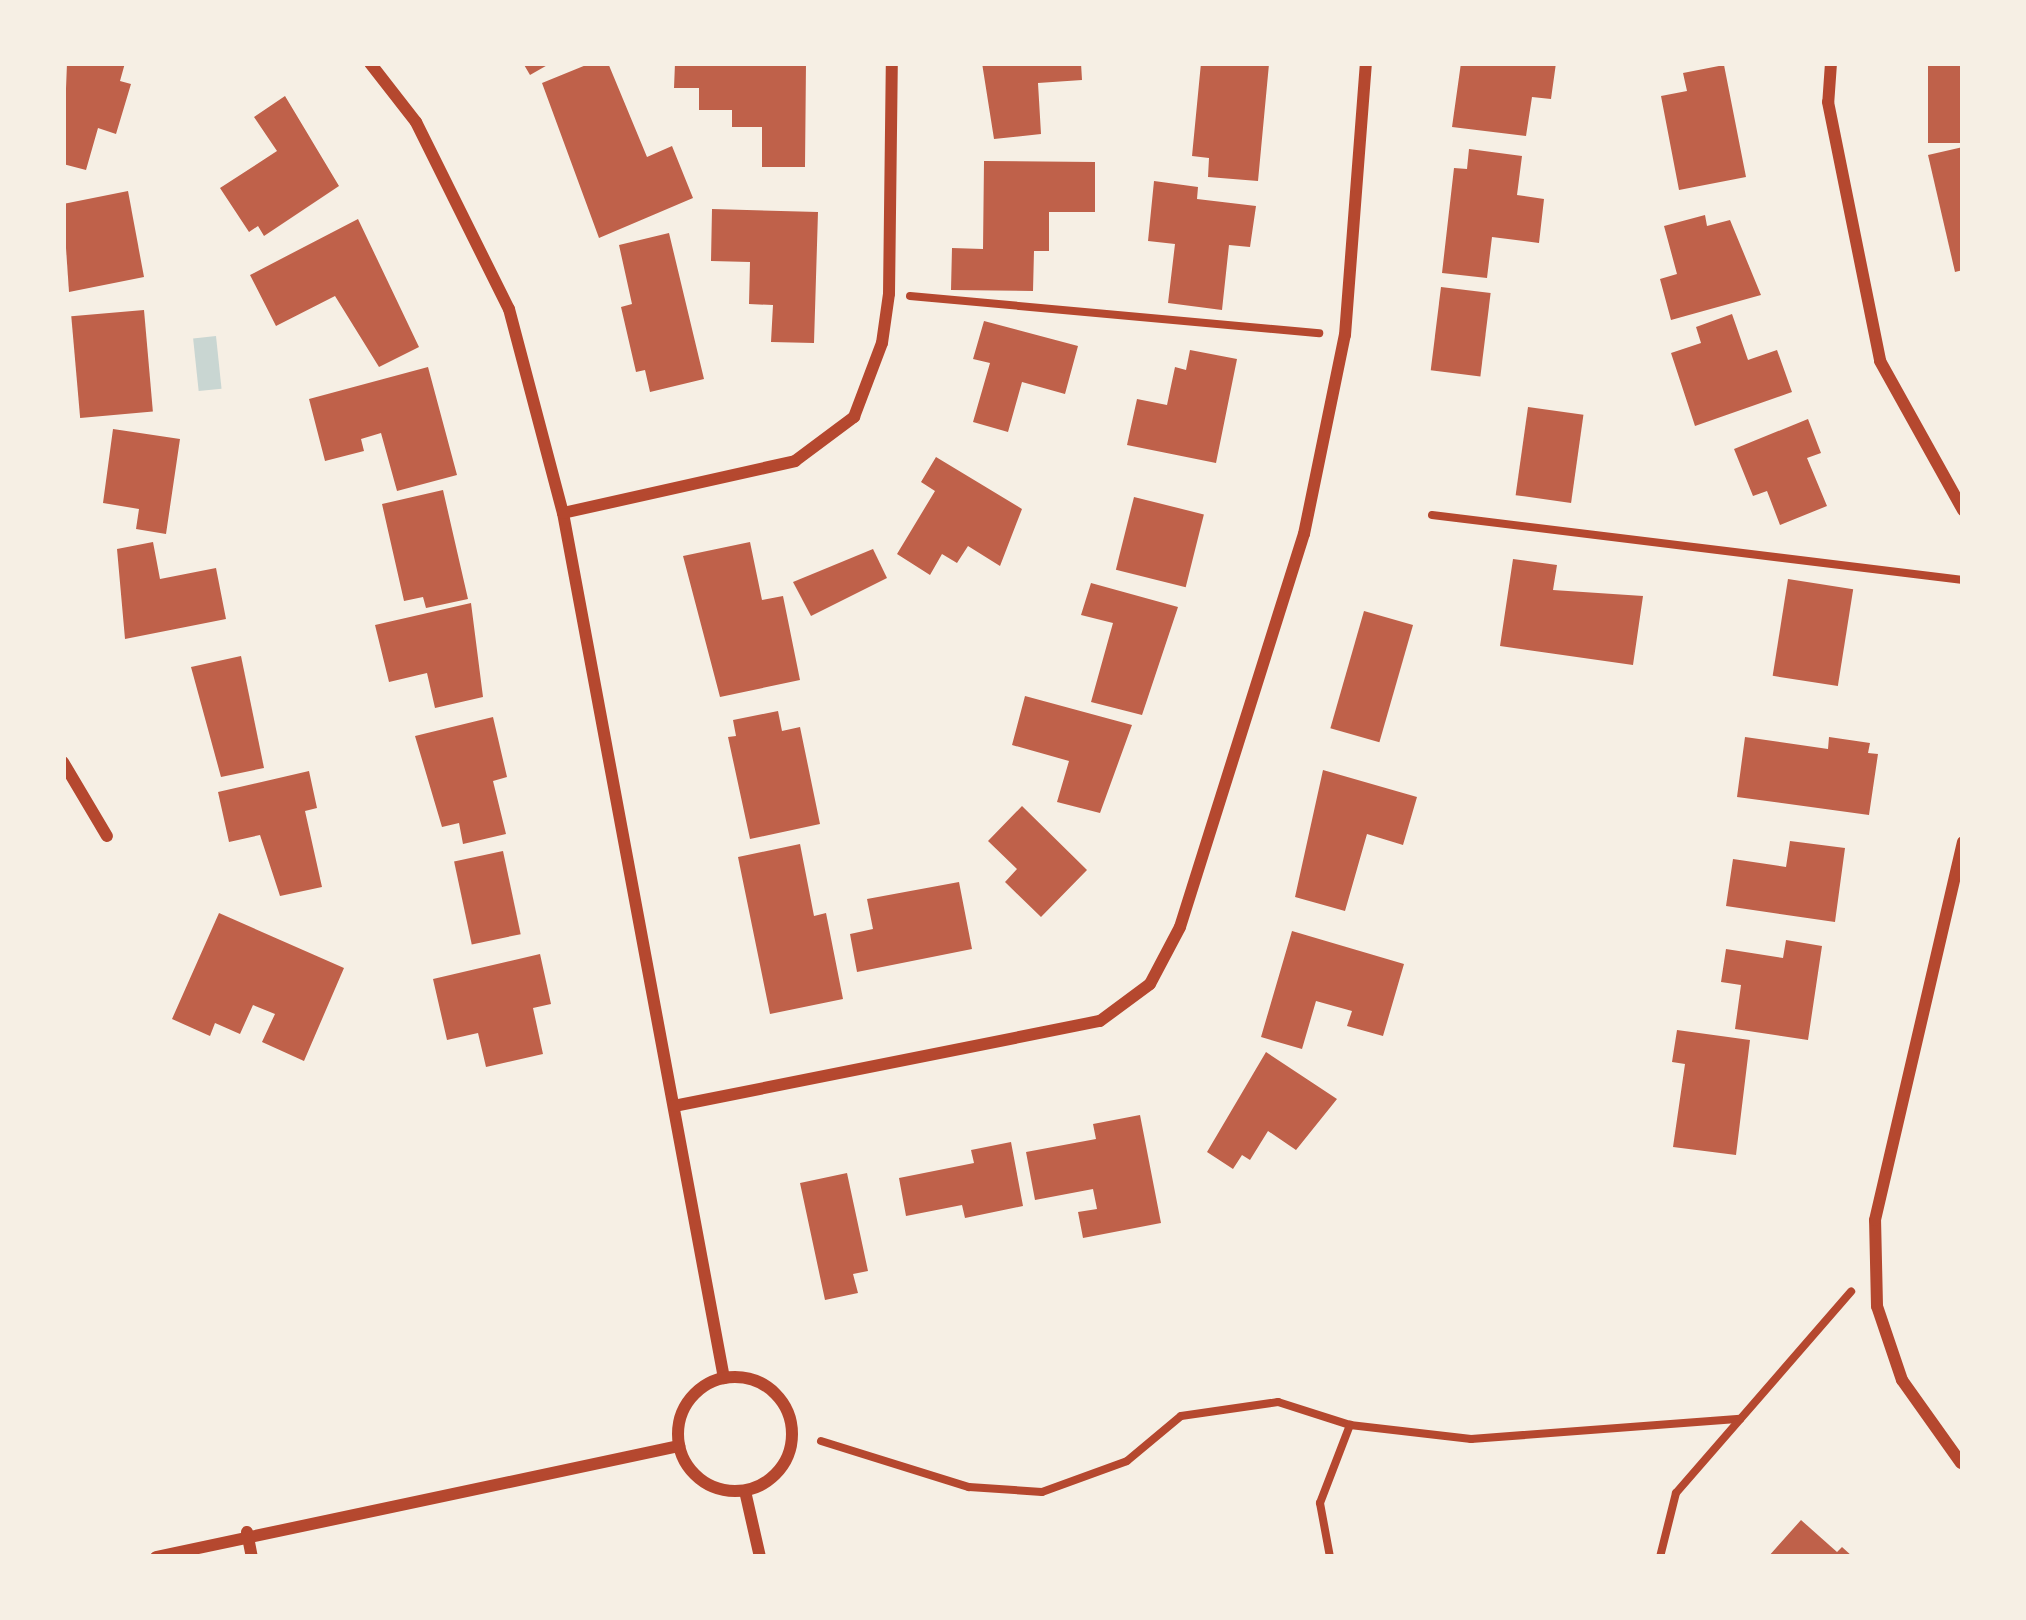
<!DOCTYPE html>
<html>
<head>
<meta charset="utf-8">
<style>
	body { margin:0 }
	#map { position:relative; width:2026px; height:1620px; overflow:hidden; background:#f6efe4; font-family:"PT Sans Narrow",sans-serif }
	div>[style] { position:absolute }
	.water>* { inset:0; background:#c9d6d2; transform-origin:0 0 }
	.building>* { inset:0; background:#bf614a; transform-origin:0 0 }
	.path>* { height:8px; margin:-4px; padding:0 4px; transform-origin:4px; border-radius:4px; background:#b5482f }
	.minor>* { height:12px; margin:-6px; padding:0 6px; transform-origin:6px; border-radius:6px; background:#b5482f }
	.minor>.ring { margin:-6px; padding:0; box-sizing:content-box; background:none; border:12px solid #b5482f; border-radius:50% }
	span { translate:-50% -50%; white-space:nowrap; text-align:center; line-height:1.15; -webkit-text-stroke:12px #f6efe4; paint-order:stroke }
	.frame { position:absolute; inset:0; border:66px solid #f6efe4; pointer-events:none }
</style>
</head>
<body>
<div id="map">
	<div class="water">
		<div style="left:216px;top:336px;width:53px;height:23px;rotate:84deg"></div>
	</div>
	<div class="building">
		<div style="clip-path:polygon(67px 63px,125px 63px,120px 81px,131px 84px,116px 134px,98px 128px,86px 170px,63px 164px)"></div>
		<div style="clip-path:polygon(523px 63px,551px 63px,530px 75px)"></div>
		<div style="clip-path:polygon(591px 63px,608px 63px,647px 157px,672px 146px,693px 198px,599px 238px,542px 83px)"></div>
		<div style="clip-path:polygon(675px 63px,806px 63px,805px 167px,762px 167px,762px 127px,732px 127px,732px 110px,699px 110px,699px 88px,674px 88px)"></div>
		<div style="clip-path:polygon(982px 63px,1081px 63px,1082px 80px,1038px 83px,1041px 134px,994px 139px)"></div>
		<div style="clip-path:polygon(1201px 63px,1269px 64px,1258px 181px,1208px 177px,1209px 158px,1192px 156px)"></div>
		<div style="clip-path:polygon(1461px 63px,1556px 63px,1551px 99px,1532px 97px,1526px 136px,1452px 127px)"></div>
		<div style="left:1928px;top:63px;width:35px;height:80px"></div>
		<div style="clip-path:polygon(1724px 65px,1746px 177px,1679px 190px,1661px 96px,1687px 91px,1683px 73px)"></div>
		<div style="clip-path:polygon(285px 96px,339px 186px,264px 236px,258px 226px,249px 232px,220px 188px,277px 151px,254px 117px)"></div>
		<div style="clip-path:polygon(1963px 147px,1963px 270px,1955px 272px,1928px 155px)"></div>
		<div style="clip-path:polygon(1469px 149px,1522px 156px,1517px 195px,1544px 199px,1539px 243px,1492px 237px,1487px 278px,1442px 273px,1454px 168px,1467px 169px)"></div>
		<div style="clip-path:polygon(984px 161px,1095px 162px,1095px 212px,1049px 212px,1049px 251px,1034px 251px,1033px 291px,951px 290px,952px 248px,983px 249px)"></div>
		<div style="clip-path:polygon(1154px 181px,1198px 187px,1197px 199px,1256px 206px,1250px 247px,1229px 245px,1222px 310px,1168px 303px,1175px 244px,1148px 241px)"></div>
		<div style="clip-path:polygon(128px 191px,144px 277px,69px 292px,63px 204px)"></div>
		<div style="clip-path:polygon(712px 209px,818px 212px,814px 343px,771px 342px,773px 305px,749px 304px,750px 262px,711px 261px)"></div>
		<div style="clip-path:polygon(1705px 215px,1707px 226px,1730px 220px,1761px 295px,1671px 320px,1660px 279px,1677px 274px,1664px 226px)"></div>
		<div style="clip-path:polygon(358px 219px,419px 347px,379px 367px,335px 296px,276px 326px,250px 275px)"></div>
		<div style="clip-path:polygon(669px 233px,704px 379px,650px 392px,645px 370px,636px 372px,621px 307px,632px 304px,619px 245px)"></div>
		<div style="left:1441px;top:287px;width:50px;height:84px;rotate:7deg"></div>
		<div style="left:144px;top:310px;width:102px;height:73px;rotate:85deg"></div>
		<div style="clip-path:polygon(1732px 314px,1748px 360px,1777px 350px,1792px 392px,1695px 426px,1671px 353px,1701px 343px,1696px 327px)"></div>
		<div style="clip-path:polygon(984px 321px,1078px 346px,1065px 394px,1022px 382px,1008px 432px,973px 422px,990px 363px,973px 359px)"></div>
		<div style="clip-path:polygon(1190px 350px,1237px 359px,1216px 463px,1127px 445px,1137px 399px,1167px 405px,1175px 367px,1186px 370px)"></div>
		<div style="clip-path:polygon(428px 367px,457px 475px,397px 491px,381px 433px,361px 439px,364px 451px,325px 461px,309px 399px)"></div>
		<div style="left:1528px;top:407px;width:56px;height:89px;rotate:8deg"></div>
		<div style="clip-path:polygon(1808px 419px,1821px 453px,1807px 458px,1827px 506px,1780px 525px,1767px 491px,1753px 496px,1734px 449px)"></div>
		<div style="clip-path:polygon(113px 429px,180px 439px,166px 534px,136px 529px,139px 509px,103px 503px)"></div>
		<div style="clip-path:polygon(936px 457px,1022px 509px,1000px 566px,968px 546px,957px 563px,942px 554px,930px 575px,897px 554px,935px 491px,921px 482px)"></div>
		<div style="clip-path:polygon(443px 490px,468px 599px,426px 608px,423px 597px,404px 601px,382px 504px)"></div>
		<div style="left:1134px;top:497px;width:72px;height:75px;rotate:14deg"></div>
		<div style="clip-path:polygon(153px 542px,160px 579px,216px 568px,226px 619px,125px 639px,117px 549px)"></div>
		<div style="clip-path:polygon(750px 542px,762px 600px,783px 596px,800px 680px,720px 697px,683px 556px)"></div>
		<div style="clip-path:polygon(873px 549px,887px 578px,811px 616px,793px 582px)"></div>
		<div style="clip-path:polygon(1513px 559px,1557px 565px,1553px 590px,1643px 596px,1633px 665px,1500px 646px)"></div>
		<div style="left:1788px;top:579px;width:66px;height:98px;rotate:9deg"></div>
		<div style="clip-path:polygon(1091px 583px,1178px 607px,1142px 715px,1091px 702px,1113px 623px,1081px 615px)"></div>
		<div style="clip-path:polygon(471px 603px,483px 697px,435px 708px,427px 673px,389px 682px,375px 625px)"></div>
		<div style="left:1364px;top:611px;width:51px;height:122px;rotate:16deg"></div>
		<div style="clip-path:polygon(241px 656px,264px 768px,221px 777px,191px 667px)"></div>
		<div style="clip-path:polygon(1025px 696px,1132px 725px,1100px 813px,1057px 802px,1069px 761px,1012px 745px)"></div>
		<div style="clip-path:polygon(778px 711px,782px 731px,800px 727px,820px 824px,750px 839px,728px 737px,736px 736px,733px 720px)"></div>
		<div style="clip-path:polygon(493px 717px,507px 777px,493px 781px,506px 834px,463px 844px,459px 823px,442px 827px,415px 736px)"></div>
		<div style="clip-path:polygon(1745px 737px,1828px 749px,1829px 737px,1870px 743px,1868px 753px,1878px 754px,1869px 815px,1737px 797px)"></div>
		<div style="clip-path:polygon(1323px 770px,1417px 797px,1403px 845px,1367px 834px,1345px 911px,1295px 897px)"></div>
		<div style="clip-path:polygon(309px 771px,317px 808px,305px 811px,322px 887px,280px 896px,260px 835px,229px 842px,218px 792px)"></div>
		<div style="clip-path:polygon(1022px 806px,1087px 870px,1041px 917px,1005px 882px,1017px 869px,988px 841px)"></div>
		<div style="clip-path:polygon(1790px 841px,1845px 848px,1835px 922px,1726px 906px,1733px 859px,1786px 867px)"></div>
		<div style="clip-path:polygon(800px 844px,814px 916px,826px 913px,843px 999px,770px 1014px,738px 857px)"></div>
		<div style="left:503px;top:851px;width:85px;height:50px;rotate:78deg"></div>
		<div style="clip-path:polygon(959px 882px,972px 949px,857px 972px,850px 934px,873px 929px,867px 899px)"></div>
		<div style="clip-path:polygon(219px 913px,344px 968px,304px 1061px,262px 1042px,275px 1014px,253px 1005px,240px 1034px,215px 1023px,210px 1036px,172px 1019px)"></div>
		<div style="clip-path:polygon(1292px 931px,1404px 964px,1383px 1036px,1347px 1026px,1352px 1011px,1316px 1001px,1302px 1049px,1261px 1037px)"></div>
		<div style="clip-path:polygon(1786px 940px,1822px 946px,1808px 1040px,1735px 1029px,1741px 985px,1721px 982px,1726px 949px,1783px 958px)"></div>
		<div style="clip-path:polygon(540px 954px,551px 1004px,533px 1008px,543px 1054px,486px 1067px,478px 1033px,447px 1040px,433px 979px)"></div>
		<div style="clip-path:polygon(1677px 1030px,1750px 1040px,1736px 1155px,1673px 1147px,1685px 1064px,1672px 1062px)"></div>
		<div style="clip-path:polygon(1266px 1052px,1337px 1099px,1296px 1150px,1268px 1131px,1250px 1160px,1242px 1155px,1233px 1169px,1207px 1152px)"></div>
		<div style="clip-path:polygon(1140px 1115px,1161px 1223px,1083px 1238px,1078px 1212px,1097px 1209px,1093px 1189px,1035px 1200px,1026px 1152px,1096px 1139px,1093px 1124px)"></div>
		<div style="clip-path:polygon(1011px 1142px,1023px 1206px,965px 1218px,962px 1205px,906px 1216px,899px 1178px,974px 1163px,971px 1150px)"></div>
		<div style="clip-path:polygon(847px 1173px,868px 1271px,853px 1274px,858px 1293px,825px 1300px,800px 1183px)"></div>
		<div style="clip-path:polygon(1801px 1520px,1837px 1552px,1842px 1547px,1853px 1557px,1768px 1557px)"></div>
	</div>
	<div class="path">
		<div style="left:910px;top:296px;width:411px;rotate:5.2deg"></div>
		<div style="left:1432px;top:515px;width:535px;rotate:6.98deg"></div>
		<div style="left:821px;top:1441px;width:155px;rotate:17.3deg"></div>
		<div style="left:969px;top:1487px;width:73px;rotate:3.9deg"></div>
		<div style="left:1042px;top:1492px;width:90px;rotate:-20deg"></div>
		<div style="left:1127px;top:1461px;width:70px;rotate:-39.8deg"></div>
		<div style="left:1181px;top:1416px;width:98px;rotate:-8.2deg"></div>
		<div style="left:1278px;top:1402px;width:76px;rotate:17.7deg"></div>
		<div style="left:1350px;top:1425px;width:122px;rotate:6.6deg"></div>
		<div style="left:1471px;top:1439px;width:270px;rotate:-4.3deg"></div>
		<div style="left:1330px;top:1557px;width:55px;rotate:-100.5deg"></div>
		<div style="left:1320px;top:1503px;width:84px;rotate:-69deg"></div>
		<div style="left:1660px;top:1557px;width:66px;rotate:-76deg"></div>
		<div style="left:1676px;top:1493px;width:267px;rotate:-49deg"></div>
	</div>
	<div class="minor">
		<div style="left:370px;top:63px;width:75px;rotate:52.1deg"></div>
		<div style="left:416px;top:122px;width:209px;rotate:63.6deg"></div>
		<div style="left:509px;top:309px;width:211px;rotate:75.2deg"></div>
		<div style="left:563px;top:513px;width:880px;rotate:79.46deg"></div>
		<div style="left:1831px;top:63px;width:39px;rotate:94deg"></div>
		<div style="left:1828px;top:102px;width:264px;rotate:78.6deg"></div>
		<div style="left:1880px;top:361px;width:171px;rotate:60.9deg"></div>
		<div style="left:563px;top:513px;width:238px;rotate:-12.6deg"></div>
		<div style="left:795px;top:461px;width:74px;rotate:-36.7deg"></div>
		<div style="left:854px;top:417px;width:79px;rotate:-69.3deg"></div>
		<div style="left:882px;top:343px;width:49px;rotate:-81.9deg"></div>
		<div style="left:889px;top:294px;width:231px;rotate:-89.3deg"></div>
		<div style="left:63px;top:762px;width:86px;rotate:59.3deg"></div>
		<div style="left:674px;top:1106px;width:434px;rotate:-11.3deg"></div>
		<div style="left:1100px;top:1021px;width:62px;rotate:-36.5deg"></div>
		<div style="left:1150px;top:984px;width:64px;rotate:-62.2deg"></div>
		<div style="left:1180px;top:927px;width:412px;rotate:-72.5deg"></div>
		<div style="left:1304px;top:534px;width:203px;rotate:-78.4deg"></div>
		<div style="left:1345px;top:335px;width:273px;rotate:-85.6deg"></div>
		<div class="ring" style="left:678px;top:1377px;width:102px;height:102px"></div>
		<div style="left:1961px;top:1463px;width:102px;rotate:-125.4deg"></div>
		<div style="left:1902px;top:1380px;width:78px;rotate:-108.7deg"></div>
		<div style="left:1877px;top:1306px;width:86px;rotate:-91.3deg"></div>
		<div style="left:1875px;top:1220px;width:388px;rotate:-76.9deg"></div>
		<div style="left:745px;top:1491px;width:68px;rotate:77.2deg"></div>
		<div style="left:247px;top:1532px;width:25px;rotate:79deg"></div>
		<div style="left:156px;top:1557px;width:535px;rotate:-11.98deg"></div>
	</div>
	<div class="frame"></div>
</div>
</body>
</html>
